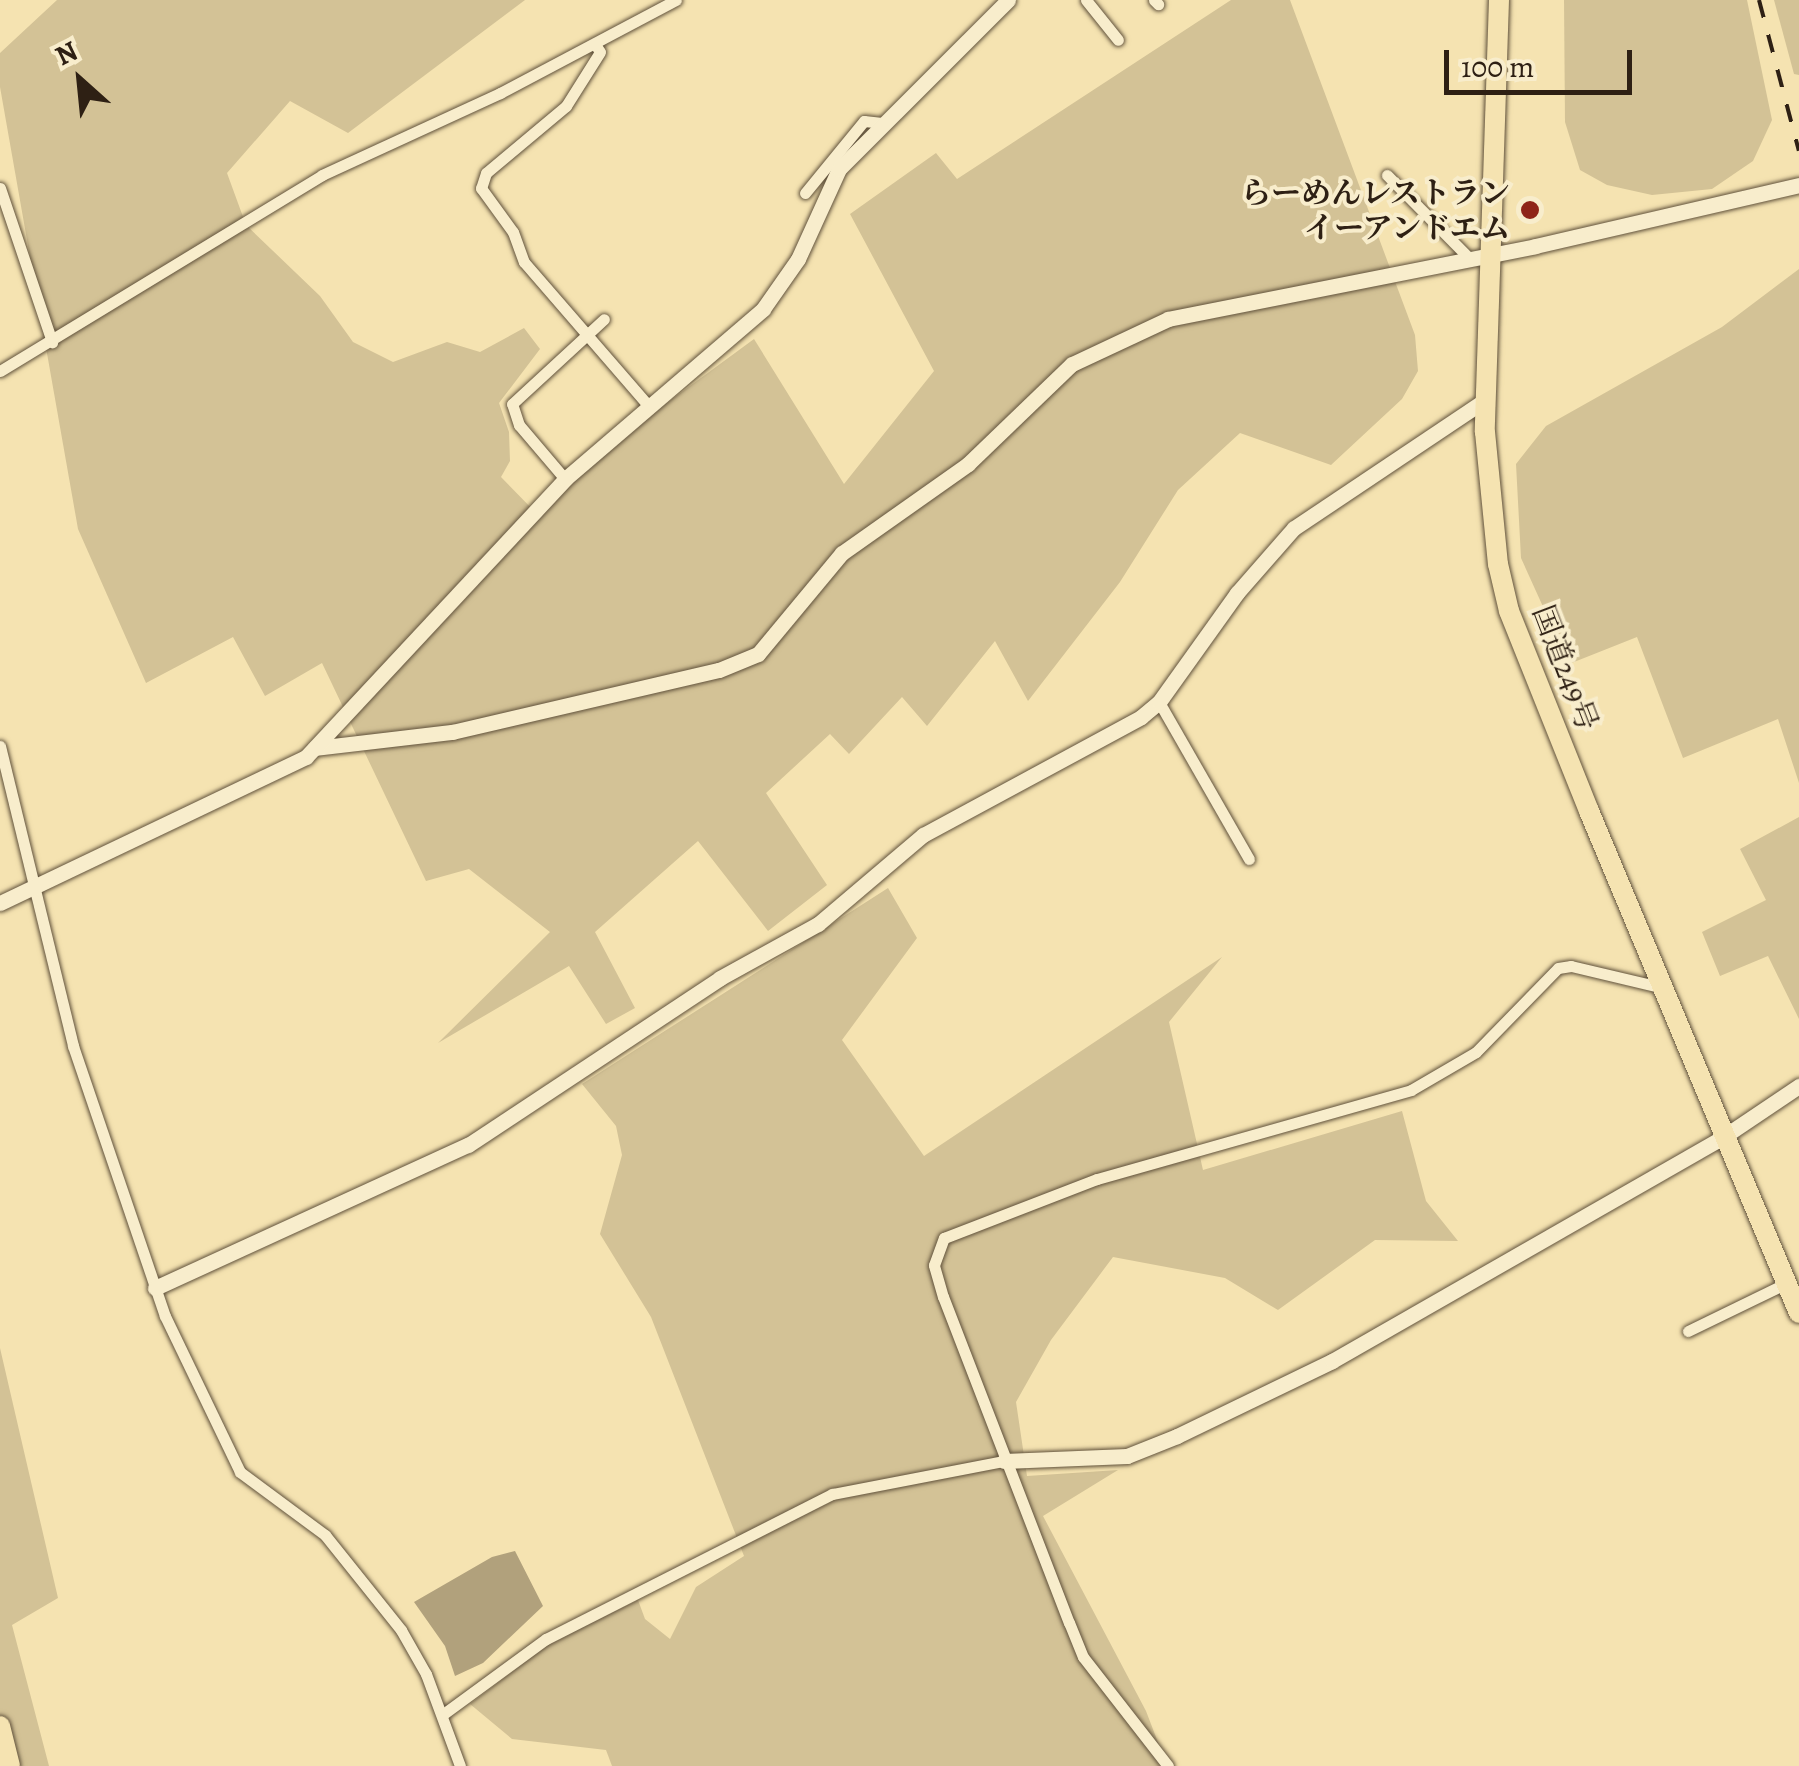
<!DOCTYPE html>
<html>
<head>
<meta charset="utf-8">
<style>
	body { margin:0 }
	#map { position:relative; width:1799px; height:1766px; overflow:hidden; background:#f5e3b1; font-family:Alegreya,"Noto Serif JP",serif }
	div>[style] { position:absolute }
	.green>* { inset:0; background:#d3c296 }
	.water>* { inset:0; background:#b1a17c }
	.roads { filter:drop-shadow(0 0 2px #60513b) drop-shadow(0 0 2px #60513b) }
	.street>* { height:11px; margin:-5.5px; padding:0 5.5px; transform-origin:5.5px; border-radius:5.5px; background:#f8edcc }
	.secondary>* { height:15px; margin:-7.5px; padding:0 7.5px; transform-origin:7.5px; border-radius:7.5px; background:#f8edcc }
	.highway>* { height:20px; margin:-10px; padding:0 10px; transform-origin:10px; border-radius:10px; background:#f5e3b1 }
	.rail>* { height:4px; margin-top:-2px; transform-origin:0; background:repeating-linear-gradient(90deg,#2e2014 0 18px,transparent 0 36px) }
	.dots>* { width:28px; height:28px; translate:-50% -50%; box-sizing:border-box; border:5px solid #f8edcc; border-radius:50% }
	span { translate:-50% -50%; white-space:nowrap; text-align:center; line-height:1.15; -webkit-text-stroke:8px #f8edcc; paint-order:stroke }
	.poi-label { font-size:30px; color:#2e2014; font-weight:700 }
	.right { translate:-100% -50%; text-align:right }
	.street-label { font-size:30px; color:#2e2014 }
	.north { position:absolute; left:30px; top:30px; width:100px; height:100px; -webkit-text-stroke:8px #f8edcc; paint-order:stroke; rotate:333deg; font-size:28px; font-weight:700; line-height:40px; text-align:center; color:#2e2014 }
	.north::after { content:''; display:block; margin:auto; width:35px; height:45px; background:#2e2014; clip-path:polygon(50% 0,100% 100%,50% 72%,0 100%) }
	.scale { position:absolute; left:1444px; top:50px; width:188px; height:45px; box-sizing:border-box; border:5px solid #2e2014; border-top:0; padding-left:12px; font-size:30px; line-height:35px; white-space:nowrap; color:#2e2014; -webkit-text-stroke:8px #f8edcc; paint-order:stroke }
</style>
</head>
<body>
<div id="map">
	<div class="green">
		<div style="clip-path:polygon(57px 0,525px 0,348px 133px,290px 101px,227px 173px,246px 225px,320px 296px,353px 342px,393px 362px,447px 342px,480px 352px,524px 328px,540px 349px,499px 403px,509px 432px,510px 461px,501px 477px,540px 517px,611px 444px,754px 339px,844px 484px,934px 371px,850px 214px,936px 153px,957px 179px,1231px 0,1290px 0,1415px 335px,1418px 371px,1402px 399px,1331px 465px,1240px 433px,1178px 490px,1120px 582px,1028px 701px,995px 641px,927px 726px,902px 697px,849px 754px,830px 734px,766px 793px,827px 885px,768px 931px,698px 841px,595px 932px,635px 1008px,606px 1024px,569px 966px,438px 1043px,550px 932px,469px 869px,426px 881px,322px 663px,265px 696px,233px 637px,146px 683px,78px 529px,0 87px,0 53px)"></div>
		<div style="clip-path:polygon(1564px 0,1747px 0,1772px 120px,1753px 161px,1712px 189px,1652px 195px,1607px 185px,1580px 170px,1565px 122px)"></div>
		<div style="clip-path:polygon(1774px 0,1799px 0,1799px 75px,1794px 74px)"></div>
		<div style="clip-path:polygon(1799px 269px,1799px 783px,1778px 719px,1683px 758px,1637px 637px,1569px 664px,1521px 558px,1516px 464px,1546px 426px,1722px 327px)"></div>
		<div style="clip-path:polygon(1799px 817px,1799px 1019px,1768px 956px,1720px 976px,1702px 932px,1766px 900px,1740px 849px)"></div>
		<div style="clip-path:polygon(888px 888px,917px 938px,842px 1040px,924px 1156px,1222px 957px,1169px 1022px,1203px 1170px,1402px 1111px,1426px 1201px,1458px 1241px,1375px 1240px,1278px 1310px,1225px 1278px,1113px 1257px,1051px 1340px,1016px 1402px,1027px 1476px,1118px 1470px,1043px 1516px,1146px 1711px,1167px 1766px,612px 1766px,606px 1750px,512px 1739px,470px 1704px,550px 1643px,638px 1600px,645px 1619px,670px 1639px,696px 1587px,744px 1556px,651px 1317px,600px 1234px,622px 1155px,616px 1126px,582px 1084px)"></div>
		<div style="clip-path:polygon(0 1348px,58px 1598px,12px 1625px,49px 1766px,0 1766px)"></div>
	</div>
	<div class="water">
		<div style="clip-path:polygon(515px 1551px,543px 1606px,483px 1663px,455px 1676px,445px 1646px,414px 1602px,492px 1557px)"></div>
	</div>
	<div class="roads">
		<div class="street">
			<div style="left:1086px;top:0;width:51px;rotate:51.3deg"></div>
			<div style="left:1154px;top:0;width:6px;rotate:45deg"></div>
			<div style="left:595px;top:44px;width:9px;rotate:58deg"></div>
			<div style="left:600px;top:52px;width:64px;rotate:122.2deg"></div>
			<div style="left:566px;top:106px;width:104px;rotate:140.1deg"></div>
			<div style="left:486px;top:173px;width:16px;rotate:108deg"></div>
			<div style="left:481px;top:188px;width:54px;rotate:54deg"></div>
			<div style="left:513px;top:232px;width:32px;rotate:70deg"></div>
			<div style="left:524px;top:262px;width:189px;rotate:49.1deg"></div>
			<div style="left:1387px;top:175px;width:117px;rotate:45.3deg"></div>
			<div style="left:0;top:188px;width:163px;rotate:71.3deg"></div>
			<div style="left:805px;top:193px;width:93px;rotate:-50.7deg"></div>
			<div style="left:864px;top:121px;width:18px;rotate:6deg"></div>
			<div style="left:0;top:371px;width:377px;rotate:-31.3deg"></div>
			<div style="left:322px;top:175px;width:196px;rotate:-24.7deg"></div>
			<div style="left:500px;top:93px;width:199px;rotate:-27.9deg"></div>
			<div style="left:565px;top:479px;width:71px;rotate:-130.4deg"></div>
			<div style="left:519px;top:425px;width:22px;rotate:-108deg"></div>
			<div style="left:512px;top:404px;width:125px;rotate:-42.7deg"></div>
			<div style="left:1159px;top:702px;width:181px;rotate:60.2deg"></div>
			<div style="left:0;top:746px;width:309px;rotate:76.3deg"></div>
			<div style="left:73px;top:1046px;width:285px;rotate:71.2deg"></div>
			<div style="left:165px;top:1316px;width:173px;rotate:64.3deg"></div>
			<div style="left:240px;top:1472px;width:106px;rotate:36.5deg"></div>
			<div style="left:325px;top:1535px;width:122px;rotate:51.3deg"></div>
			<div style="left:401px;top:1630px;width:51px;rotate:60.4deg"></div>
			<div style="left:426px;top:1674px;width:98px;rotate:69.7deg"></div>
			<div style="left:1688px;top:1331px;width:110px;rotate:-25.9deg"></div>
			<div style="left:442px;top:1715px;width:129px;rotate:-36.2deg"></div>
			<div style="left:546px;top:1639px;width:321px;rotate:-26.9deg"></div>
			<div style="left:832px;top:1494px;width:175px;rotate:-10.9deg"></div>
			<div style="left:1168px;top:1766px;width:138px;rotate:-127.9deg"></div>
			<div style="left:1083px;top:1657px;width:37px;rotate:-112deg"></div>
			<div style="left:1069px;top:1623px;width:350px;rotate:-111.1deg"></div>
			<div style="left:943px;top:1297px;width:33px;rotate:-106deg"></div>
			<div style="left:934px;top:1265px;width:29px;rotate:-70deg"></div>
			<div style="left:944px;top:1238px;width:164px;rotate:-21.1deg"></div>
			<div style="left:1097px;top:1179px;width:326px;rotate:-15.8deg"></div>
			<div style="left:1411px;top:1090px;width:75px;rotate:-30.3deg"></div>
			<div style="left:1476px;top:1052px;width:117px;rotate:-45.7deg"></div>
			<div style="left:1558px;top:968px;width:13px;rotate:-9deg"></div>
			<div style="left:1571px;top:966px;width:96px;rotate:13.3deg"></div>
		</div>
		<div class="secondary">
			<div style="left:315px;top:748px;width:138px;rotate:-6.7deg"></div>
			<div style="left:452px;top:732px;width:274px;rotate:-13.1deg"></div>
			<div style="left:719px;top:670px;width:42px;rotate:-22.3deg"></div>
			<div style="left:758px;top:654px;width:131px;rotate:-50.3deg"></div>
			<div style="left:842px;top:553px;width:154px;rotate:-35.2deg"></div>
			<div style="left:968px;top:464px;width:144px;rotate:-43.9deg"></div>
			<div style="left:1072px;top:364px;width:106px;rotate:-25.1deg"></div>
			<div style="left:1168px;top:319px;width:374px;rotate:-11.2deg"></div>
			<div style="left:1535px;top:246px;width:271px;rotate:-13deg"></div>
			<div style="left:0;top:903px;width:339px;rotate:-25.5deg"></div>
			<div style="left:306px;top:757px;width:380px;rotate:-47deg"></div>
			<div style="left:565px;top:479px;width:261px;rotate:-40.6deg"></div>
			<div style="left:763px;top:309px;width:61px;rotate:-55deg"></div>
			<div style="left:798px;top:259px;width:99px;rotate:-65.5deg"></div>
			<div style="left:839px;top:169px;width:239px;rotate:-45deg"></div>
			<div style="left:155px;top:1288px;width:344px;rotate:-24.6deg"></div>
			<div style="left:468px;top:1145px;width:302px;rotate:-33.5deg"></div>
			<div style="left:720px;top:978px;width:112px;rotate:-28.9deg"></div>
			<div style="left:818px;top:924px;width:138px;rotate:-40.3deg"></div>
			<div style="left:923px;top:835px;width:248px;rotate:-28.4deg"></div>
			<div style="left:1141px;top:717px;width:23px;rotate:-40deg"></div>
			<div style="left:1159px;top:702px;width:134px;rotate:-54.4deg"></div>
			<div style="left:1237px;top:593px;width:86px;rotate:-48.8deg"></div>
			<div style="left:1294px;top:528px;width:232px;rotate:-33.8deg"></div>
			<div style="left:1004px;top:1461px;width:123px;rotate:-2.3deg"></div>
			<div style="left:1127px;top:1456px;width:54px;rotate:-21.8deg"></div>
			<div style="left:1177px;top:1436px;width:172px;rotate:-25.8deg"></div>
			<div style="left:1332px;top:1361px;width:451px;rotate:-29.8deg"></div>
			<div style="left:1723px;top:1137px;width:92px;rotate:-33.9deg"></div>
		</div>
		<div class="highway">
			<div style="left:1499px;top:0;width:432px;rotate:91.9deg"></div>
			<div style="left:1485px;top:432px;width:133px;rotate:84.4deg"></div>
			<div style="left:1498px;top:564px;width:48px;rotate:76.8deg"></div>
			<div style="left:1509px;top:611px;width:215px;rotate:68.2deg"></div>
			<div style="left:1589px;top:811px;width:544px;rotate:67.3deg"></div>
			<div style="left:0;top:1726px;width:41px;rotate:76deg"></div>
		</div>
	</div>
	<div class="rail">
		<div style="left:1759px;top:0;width:156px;rotate:75.2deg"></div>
	</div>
	<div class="dots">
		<div style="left:1530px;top:210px;background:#8f2418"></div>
	</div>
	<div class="poi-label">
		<span class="right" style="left:1510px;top:210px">らーめんレストラン<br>イーアンドエム</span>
	</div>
	<div class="street-label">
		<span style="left:1565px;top:668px;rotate:69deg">国道249号</span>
	</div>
	<div class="north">N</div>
	<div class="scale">100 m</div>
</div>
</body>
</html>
